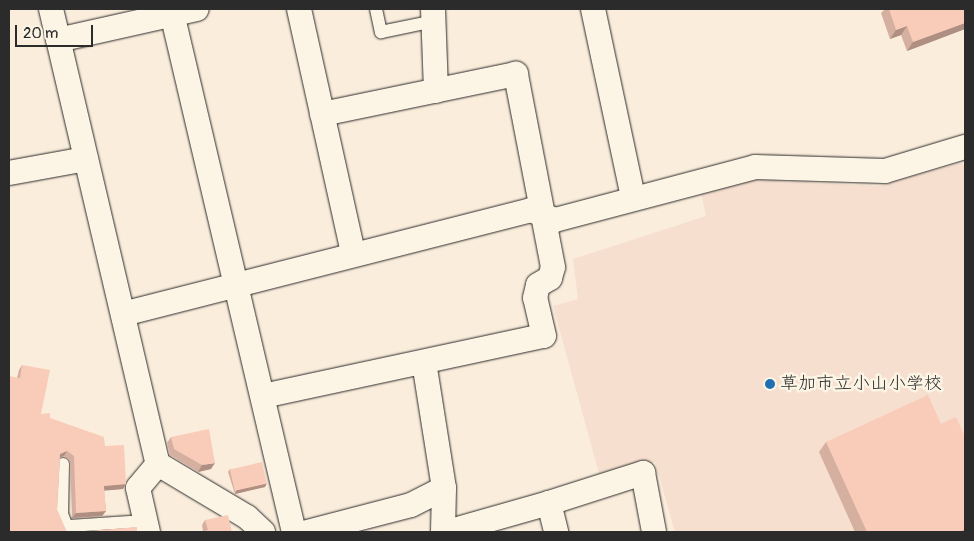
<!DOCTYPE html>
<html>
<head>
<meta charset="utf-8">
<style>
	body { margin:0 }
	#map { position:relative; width:974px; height:541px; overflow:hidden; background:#fbeddc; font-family:Pangolin,"Klee One",sans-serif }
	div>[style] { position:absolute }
	.built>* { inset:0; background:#f6dfcf }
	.roads { filter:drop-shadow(0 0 1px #2b2b2b) drop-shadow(0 0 1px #2b2b2b) }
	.lane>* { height:12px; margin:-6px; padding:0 6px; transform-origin:6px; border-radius:6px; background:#fcf5e5 }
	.street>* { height:24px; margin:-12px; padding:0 12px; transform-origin:12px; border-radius:12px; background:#fcf5e5 }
	.wall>* { inset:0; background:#d5af9f }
	.shaded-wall>* { inset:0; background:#ae8f82 }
	.building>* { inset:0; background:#f8ccb9; transform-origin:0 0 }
	.dots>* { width:14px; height:14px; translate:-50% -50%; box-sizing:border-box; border:2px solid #fcf5e5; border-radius:50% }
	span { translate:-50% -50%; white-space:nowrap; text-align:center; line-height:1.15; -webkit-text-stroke:5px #fcf5e5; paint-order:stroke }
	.poi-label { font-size:18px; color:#2b2b2b }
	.left { translate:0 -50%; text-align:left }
	.frame { position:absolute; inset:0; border:10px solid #2b2b2b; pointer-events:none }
	.scale { position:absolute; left:15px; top:25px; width:78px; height:22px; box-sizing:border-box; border:2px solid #2b2b2b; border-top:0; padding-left:6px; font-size:15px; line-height:18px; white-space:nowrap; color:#2b2b2b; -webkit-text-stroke:4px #fcf5e5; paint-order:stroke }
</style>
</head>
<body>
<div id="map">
	<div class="built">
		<div style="clip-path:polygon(959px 163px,965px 165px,965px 532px,675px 532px,655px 462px,600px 477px,553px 306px,578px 299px,573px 259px,706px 216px,700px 188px,745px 179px,878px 186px)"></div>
	</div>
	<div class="roads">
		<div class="lane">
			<div style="left:376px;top:9px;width:24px;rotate:78deg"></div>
			<div style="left:381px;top:32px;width:54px;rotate:-11.7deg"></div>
			<div style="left:63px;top:464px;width:50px;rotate:91.1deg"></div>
			<div style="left:62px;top:514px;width:19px;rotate:69deg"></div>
			<div style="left:69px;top:526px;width:76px;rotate:-3.8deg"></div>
		</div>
		<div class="street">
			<div style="left:51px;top:9px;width:467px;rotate:76.8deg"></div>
			<div style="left:158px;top:464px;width:31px;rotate:130deg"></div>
			<div style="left:138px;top:488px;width:45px;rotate:77.2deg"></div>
			<div style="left:171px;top:9px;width:537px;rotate:76.77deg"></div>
			<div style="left:299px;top:9px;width:249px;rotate:77.5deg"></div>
			<div style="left:433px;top:9px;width:82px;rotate:87.9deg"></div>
			<div style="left:593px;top:9px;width:192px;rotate:78deg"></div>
			<div style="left:58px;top:40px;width:142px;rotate:-12.6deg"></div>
			<div style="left:9px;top:173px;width:78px;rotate:-10.3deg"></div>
			<div style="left:123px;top:314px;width:421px;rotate:-14.3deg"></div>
			<div style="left:531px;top:210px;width:26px;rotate:23deg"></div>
			<div style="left:555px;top:220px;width:207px;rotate:-14.8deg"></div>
			<div style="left:755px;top:167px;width:130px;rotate:1.8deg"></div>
			<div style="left:885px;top:171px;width:84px;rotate:-16.7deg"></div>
			<div style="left:424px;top:362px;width:128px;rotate:81deg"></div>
			<div style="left:444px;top:488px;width:44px;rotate:91.3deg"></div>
			<div style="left:263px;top:396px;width:287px;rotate:-12.1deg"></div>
			<div style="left:544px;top:336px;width:39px;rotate:-103deg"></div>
			<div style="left:535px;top:298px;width:13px;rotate:-77deg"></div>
			<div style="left:538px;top:285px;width:14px;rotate:-30deg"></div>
			<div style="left:550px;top:278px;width:11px;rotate:-75deg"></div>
			<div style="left:553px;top:267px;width:197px;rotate:-100.9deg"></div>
			<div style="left:516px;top:74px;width:198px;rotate:168.3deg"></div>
			<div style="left:158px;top:464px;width:104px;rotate:30.8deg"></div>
			<div style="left:247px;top:517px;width:22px;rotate:43deg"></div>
			<div style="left:549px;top:503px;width:99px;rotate:-17.7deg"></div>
			<div style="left:643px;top:473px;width:60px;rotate:79.4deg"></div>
			<div style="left:307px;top:532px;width:107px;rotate:-14.6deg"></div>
			<div style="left:411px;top:505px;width:37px;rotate:-27deg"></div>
			<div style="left:447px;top:532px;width:106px;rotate:-15.9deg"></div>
			<div style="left:549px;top:503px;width:30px;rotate:76deg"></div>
		</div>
	</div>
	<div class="wall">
		<div style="clip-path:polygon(885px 9px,965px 9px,965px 29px,907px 51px,901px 35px,890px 39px,881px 13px)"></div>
		<div style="clip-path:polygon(22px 365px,41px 414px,105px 446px,126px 484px,123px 489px,104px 490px,106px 511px,102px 516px,72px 518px,70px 461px,64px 456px,60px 458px,57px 509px,9px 532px,17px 378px,19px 370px)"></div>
		<div style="clip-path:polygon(941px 424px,965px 532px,855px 532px,819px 452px,826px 442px)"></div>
		<div style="clip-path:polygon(171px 437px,211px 469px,198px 472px,170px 455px,167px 443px)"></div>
		<div style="clip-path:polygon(230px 469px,265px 487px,235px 494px,228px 472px)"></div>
		<div style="clip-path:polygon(205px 520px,232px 532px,203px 531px,202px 525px)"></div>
	</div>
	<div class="shaded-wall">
		<div style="clip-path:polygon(965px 23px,965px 29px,907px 51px,913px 42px)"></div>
		<div style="clip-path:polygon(907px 26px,901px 35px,890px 39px,896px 30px)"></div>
		<div style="clip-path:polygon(67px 451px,64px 456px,56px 459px,60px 454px)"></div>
		<div style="clip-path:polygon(215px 463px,211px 469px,198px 472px,202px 465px)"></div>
		<div style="clip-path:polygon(267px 483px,265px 487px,235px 494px,237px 490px)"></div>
		<div style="clip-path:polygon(126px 484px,123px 489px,101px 491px,104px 486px)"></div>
		<div style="clip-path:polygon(106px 511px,102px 516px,72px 518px,76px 513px)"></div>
	</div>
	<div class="building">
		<div style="clip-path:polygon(889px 9px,965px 9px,965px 23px,913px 42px,907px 26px,896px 30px)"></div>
		<div style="clip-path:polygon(22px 365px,50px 370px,41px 414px,50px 413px,50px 418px,104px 437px,105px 446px,124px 445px,126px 484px,104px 486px,106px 511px,76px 513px,74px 456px,67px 451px,60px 454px,57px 509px,67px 532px,9px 532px,9px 376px,20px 378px)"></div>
		<div style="clip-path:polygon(928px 395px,941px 424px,956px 417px,965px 437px,965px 529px,959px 532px,867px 532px,826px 442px)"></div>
		<div style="clip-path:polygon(209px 429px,215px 463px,202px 465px,174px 449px,171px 437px)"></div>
		<div style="left:262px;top:462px;width:22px;height:33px;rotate:77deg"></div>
		<div style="clip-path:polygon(228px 515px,232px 532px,198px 532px,208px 530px,205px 520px)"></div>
		<div style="clip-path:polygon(137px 527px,137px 532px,76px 532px)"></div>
	</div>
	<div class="dots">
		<div style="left:770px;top:384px;background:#1f6fb2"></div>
	</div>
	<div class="poi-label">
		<span class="left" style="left:780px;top:384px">草加市立小山小学校</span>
	</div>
	<div class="frame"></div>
	<div class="scale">20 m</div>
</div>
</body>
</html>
